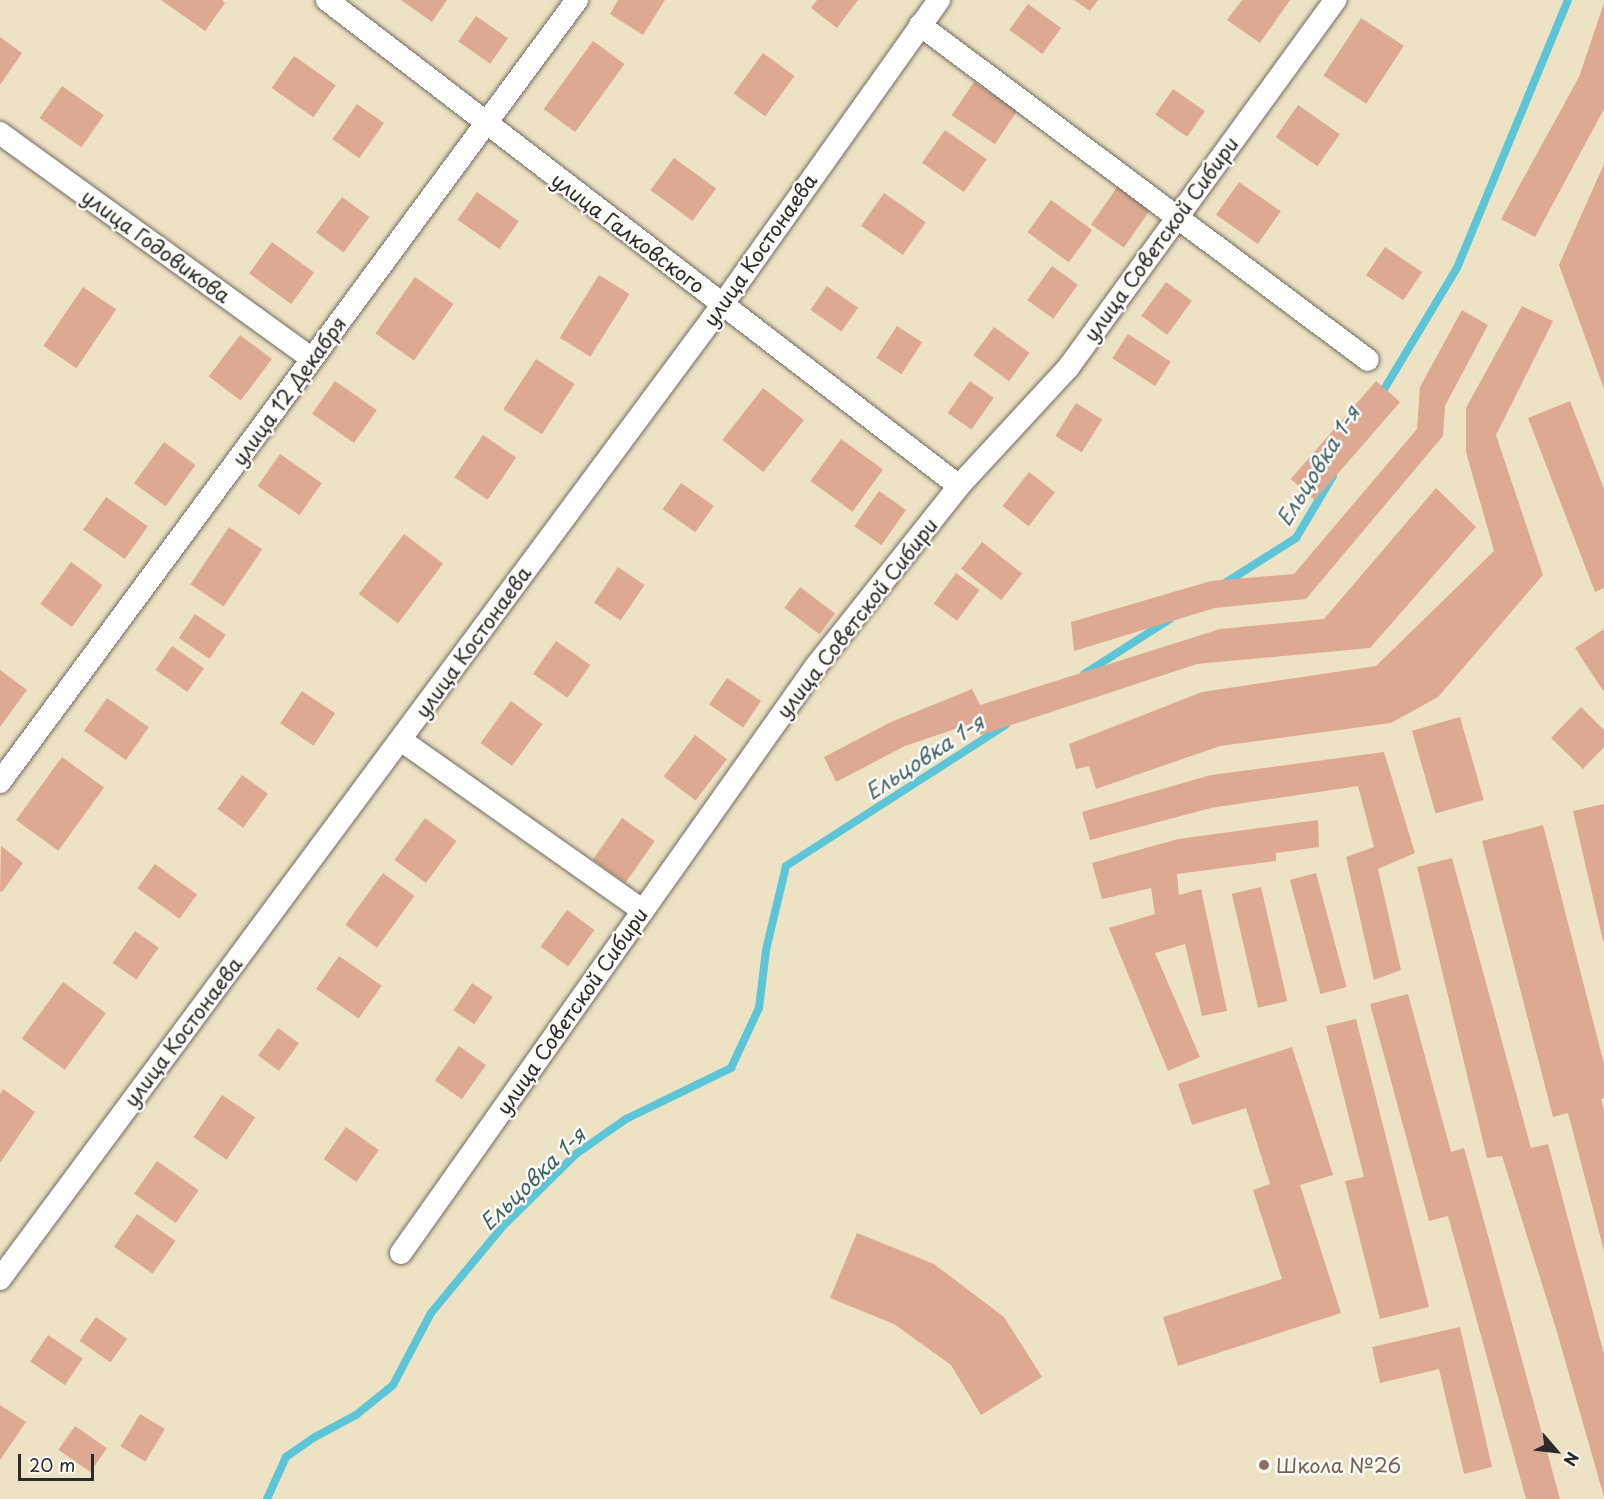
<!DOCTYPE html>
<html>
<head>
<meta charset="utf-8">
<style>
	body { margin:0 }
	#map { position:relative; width:1604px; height:1499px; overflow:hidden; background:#eee2c4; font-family:"Playpen Sans",sans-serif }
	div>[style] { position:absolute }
	.stream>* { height:8px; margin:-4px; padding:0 4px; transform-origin:4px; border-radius:4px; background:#5cc5d8 }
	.building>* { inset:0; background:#dea993; transform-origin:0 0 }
	.roads { filter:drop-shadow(0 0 2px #6f6b61) drop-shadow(0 0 2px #6f6b61) }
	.minor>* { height:22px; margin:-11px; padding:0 11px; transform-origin:11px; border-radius:11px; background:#fff }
	.dots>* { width:16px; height:16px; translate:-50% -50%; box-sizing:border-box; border:3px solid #fdfcf7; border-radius:50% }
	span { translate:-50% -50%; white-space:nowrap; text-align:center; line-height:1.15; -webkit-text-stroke:5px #fdfcf7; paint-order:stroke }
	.street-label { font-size:20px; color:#2b2b2b }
	.education-label { font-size:20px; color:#785e54 }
	.left { translate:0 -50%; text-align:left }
	.water-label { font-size:21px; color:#3c6168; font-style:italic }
	.north { position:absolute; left:1526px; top:1421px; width:60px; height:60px; -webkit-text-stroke:4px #fdfcf7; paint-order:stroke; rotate:118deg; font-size:16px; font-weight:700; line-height:24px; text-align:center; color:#2b2b2b }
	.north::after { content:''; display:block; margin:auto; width:21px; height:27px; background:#2b2b2b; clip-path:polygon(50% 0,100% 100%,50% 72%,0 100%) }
	.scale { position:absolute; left:18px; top:1454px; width:76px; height:27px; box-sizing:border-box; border:3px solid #2b2b2b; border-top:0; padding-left:8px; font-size:18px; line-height:21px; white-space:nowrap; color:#2b2b2b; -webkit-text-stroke:4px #fdfcf7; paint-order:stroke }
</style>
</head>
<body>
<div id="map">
	<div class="stream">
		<div style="left:1380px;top:396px;width:149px;rotate:-59deg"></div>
		<div style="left:1457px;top:268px;width:290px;rotate:-67.5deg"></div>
		<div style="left:1222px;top:585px;width:88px;rotate:-32.4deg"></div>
		<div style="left:1296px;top:538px;width:72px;rotate:-59.2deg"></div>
		<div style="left:1084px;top:674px;width:102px;rotate:-32.6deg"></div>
		<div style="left:267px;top:1499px;width:46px;rotate:-65.7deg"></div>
		<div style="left:286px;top:1457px;width:35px;rotate:-35deg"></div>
		<div style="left:315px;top:1437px;width:47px;rotate:-28.2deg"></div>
		<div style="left:356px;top:1415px;width:48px;rotate:-39deg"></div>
		<div style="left:393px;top:1385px;width:81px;rotate:-62.2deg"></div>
		<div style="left:431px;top:1313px;width:113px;rotate:-50.4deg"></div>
		<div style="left:503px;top:1226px;width:103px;rotate:-44.6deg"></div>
		<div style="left:576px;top:1154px;width:61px;rotate:-35deg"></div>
		<div style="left:626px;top:1119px;width:117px;rotate:-25.9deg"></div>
		<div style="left:731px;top:1068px;width:66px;rotate:-65deg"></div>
		<div style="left:759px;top:1008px;width:58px;rotate:-83.1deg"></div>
		<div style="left:766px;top:950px;width:86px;rotate:-76.6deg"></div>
		<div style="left:786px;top:866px;width:261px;rotate:-32.7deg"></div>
	</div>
	<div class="building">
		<div style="clip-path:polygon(161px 0,222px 0,225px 3px,205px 31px)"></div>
		<div style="clip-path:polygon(401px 0,447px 0,432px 22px)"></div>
		<div style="clip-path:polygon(618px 0,665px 0,643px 35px,610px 14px)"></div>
		<div style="clip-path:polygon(817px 0,858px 0,837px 28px,811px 8px)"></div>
		<div style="clip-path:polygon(1074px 0,1098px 0,1090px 11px)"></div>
		<div style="clip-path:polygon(1242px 0,1290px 0,1260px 43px,1227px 20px)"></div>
		<div style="clip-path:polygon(1604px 3px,1604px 109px,1535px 237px,1501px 219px,1579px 77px)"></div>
		<div style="left:1028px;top:4px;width:41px;height:32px;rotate:36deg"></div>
		<div style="left:476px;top:16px;width:39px;height:31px;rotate:35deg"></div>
		<div style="left:1361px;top:18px;width:51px;height:69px;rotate:33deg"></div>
		<div style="clip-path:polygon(0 37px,22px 53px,0 85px)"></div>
		<div style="left:593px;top:41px;width:39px;height:84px;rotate:36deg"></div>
		<div style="left:763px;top:53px;width:39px;height:50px;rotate:36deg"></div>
		<div style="left:294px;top:56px;width:51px;height:39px;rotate:35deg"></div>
		<div style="left:974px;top:82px;width:52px;height:40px;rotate:34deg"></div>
		<div style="left:62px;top:86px;width:51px;height:39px;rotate:35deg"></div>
		<div style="left:1173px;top:89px;width:39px;height:31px;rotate:35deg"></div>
		<div style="left:357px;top:104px;width:33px;height:43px;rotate:35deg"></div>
		<div style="left:1298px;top:105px;width:51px;height:39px;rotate:35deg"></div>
		<div style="left:945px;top:130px;width:51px;height:40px;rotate:35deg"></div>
		<div style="left:674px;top:158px;width:52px;height:40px;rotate:36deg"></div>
		<div style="clip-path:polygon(1604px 164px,1604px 389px,1559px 265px)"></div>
		<div style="left:1239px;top:182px;width:51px;height:40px;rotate:35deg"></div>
		<div style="left:1118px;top:186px;width:40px;height:47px;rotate:35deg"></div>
		<div style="left:477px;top:192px;width:51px;height:34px;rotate:35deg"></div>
		<div style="left:884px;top:193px;width:51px;height:40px;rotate:35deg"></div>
		<div style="left:342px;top:197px;width:34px;height:44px;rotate:36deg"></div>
		<div style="left:1051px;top:200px;width:51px;height:40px;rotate:36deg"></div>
		<div style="left:272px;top:242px;width:52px;height:39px;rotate:36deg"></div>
		<div style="left:1385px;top:247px;width:45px;height:34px;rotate:34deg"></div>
		<div style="left:1052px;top:266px;width:32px;height:42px;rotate:36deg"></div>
		<div style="left:599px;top:275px;width:36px;height:74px;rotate:32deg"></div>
		<div style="left:415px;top:277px;width:47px;height:69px;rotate:35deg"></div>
		<div style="left:1166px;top:282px;width:32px;height:42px;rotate:36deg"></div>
		<div style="left:827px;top:286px;width:38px;height:29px;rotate:35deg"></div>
		<div style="left:83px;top:287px;width:40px;height:71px;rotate:34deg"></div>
		<div style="clip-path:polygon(1522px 306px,1553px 321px,1496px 435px,1543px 575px,1438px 697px,1391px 723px,1220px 746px,1096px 789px,1089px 766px,1076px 769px,1069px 744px,1202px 692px,1376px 666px,1494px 551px,1466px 452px,1466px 408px)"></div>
		<div style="clip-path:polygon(1462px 310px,1488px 325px,1445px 406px,1443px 436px,1306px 599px,1215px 608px,1074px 651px,1071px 622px,1211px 581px,1294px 574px,1417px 429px,1420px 387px)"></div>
		<div style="left:897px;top:326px;width:30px;height:38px;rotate:33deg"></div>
		<div style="left:994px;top:327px;width:44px;height:35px;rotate:36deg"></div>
		<div style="left:1128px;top:334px;width:51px;height:29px;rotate:33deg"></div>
		<div style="left:240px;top:335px;width:40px;height:52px;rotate:37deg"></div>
		<div style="left:536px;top:359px;width:46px;height:60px;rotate:33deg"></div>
		<div style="left:335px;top:381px;width:51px;height:40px;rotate:35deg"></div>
		<div style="left:970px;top:381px;width:29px;height:39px;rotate:35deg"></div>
		<div style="left:1376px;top:381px;width:32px;height:130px;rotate:41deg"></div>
		<div style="left:763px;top:388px;width:52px;height:66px;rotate:38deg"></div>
		<div style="clip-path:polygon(1570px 401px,1604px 489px,1604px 588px,1595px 592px,1528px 418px)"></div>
		<div style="left:1076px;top:403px;width:31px;height:39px;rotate:32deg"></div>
		<div style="left:483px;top:435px;width:40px;height:51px;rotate:34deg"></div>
		<div style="left:841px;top:439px;width:52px;height:52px;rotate:36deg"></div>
		<div style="left:164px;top:442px;width:39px;height:51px;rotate:36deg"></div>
		<div style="left:280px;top:454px;width:51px;height:39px;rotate:35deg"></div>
		<div style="left:1029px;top:472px;width:33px;height:43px;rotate:38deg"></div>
		<div style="left:681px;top:483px;width:40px;height:32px;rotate:35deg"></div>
		<div style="clip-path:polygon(1436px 488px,1476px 527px,1370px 648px,1197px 664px,981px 735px,976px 722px,905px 746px,836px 782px,824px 757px,891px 722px,972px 689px,980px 705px,1220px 629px,1324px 619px)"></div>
		<div style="left:879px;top:491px;width:33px;height:43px;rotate:35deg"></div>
		<div style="left:106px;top:497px;width:51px;height:40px;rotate:35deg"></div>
		<div style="left:229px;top:527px;width:40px;height:69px;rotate:34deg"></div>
		<div style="left:404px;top:534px;width:49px;height:75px;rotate:37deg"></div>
		<div style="left:982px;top:542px;width:51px;height:34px;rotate:38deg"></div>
		<div style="left:71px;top:562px;width:39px;height:52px;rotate:36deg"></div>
		<div style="left:618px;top:567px;width:32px;height:43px;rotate:34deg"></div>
		<div style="left:956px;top:573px;width:29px;height:38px;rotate:36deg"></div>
		<div style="left:800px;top:587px;width:44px;height:26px;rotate:37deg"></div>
		<div style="left:195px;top:614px;width:37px;height:29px;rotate:34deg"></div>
		<div style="clip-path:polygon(1604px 629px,1604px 692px,1575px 648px)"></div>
		<div style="left:556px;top:641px;width:42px;height:40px;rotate:35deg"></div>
		<div style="left:172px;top:646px;width:39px;height:29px;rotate:35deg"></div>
		<div style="clip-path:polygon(0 670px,27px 690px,0 727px)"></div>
		<div style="left:727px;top:678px;width:41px;height:32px;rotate:34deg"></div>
		<div style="left:302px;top:691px;width:40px;height:39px;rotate:34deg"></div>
		<div style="left:107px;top:698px;width:51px;height:40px;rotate:35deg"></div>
		<div style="left:511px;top:701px;width:39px;height:52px;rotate:36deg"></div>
		<div style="clip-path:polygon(1581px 707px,1604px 730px,1604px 747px,1583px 769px,1551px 738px)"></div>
		<div style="left:1460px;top:717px;width:86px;height:50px;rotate:74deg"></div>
		<div style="left:695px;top:735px;width:40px;height:52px;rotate:37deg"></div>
		<div style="clip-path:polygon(1384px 752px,1415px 853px,1378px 869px,1401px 970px,1374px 980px,1346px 857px,1374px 847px,1358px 786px,1211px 808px,1090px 840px,1082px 812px,1211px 775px)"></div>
		<div style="left:62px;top:757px;width:52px;height:78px;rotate:36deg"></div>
		<div style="left:242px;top:775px;width:32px;height:42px;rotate:36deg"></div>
		<div style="clip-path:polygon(1604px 804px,1604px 941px,1603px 941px,1573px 811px)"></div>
		<div style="left:425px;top:818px;width:39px;height:52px;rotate:36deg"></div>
		<div style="left:622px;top:818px;width:40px;height:51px;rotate:35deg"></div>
		<div style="clip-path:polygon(1318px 820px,1319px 847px,1276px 853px,1276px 861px,1177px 874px,1179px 895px,1201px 889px,1227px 1011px,1202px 1016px,1185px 944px,1155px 953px,1200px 1057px,1168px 1071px,1109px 928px,1155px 914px,1151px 888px,1102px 899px,1092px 863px,1178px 839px)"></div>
		<div style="clip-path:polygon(1543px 825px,1604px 1064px,1604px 1098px,1601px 1099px,1604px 1110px,1604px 1251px,1568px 1113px,1553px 1117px,1482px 841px)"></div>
		<div style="clip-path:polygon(1px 846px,23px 863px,2px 892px,0 891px)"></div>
		<div style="clip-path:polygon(1452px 858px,1531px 1148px,1548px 1144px,1604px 1354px,1604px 1497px,1557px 1332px,1502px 1156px,1487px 1158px,1417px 867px)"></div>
		<div style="left:155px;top:864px;width:52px;height:30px;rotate:36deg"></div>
		<div style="left:383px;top:873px;width:39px;height:64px;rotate:36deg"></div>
		<div style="left:1316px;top:873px;width:118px;height:27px;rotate:75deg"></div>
		<div style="left:1261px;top:887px;width:117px;height:30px;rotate:77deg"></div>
		<div style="left:567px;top:910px;width:34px;height:45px;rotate:36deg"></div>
		<div style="left:135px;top:931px;width:29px;height:39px;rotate:35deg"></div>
		<div style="left:339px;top:956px;width:52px;height:40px;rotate:35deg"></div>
		<div style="left:63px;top:982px;width:53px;height:70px;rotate:36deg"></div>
		<div style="left:472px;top:983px;width:25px;height:33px;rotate:34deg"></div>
		<div style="clip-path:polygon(1408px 994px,1451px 1152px,1464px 1148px,1560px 1499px,1526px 1499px,1448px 1216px,1429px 1221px,1370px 1004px)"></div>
		<div style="clip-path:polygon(1356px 1019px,1429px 1307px,1380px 1319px,1345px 1181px,1364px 1177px,1326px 1026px)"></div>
		<div style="left:278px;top:1028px;width:26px;height:34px;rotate:36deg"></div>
		<div style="left:459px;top:1046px;width:33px;height:42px;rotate:35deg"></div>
		<div style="clip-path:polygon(1292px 1047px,1333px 1175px,1300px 1185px,1341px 1313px,1178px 1366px,1163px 1317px,1282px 1279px,1253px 1190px,1270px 1184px,1246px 1108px,1192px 1125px,1178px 1084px)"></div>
		<div style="clip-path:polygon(3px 1089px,35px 1112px,0 1163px,0 1094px)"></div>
		<div style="left:222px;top:1095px;width:40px;height:51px;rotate:34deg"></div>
		<div style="left:346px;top:1127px;width:40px;height:39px;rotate:35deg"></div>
		<div style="left:157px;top:1161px;width:51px;height:40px;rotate:35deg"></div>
		<div style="left:137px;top:1214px;width:47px;height:40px;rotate:35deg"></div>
		<div style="clip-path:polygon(857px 1233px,934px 1264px,1004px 1317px,1042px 1377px,981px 1415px,951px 1365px,894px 1324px,830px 1298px)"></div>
		<div style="left:96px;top:1317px;width:38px;height:29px;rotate:35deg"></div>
		<div style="clip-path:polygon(1460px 1327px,1492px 1467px,1464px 1474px,1439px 1369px,1380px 1383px,1372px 1347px)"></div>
		<div style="left:48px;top:1335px;width:42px;height:32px;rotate:34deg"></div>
		<div style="clip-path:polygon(0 1405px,26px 1422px,0 1460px)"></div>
		<div style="left:140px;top:1414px;width:29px;height:38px;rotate:31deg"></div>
		<div style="left:75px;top:1426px;width:39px;height:29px;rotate:35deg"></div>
	</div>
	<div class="roads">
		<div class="minor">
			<div style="left:327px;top:0;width:797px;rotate:37.56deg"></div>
			<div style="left:920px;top:25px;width:559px;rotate:36.79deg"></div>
			<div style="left:0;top:133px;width:385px;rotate:35.9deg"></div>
			<div style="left:401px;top:740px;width:296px;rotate:35.2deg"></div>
			<div style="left:0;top:782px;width:972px;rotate:-53.58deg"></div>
			<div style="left:401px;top:1253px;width:719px;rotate:-54.74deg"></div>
			<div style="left:816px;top:666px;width:230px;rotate:-51.5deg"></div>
			<div style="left:959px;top:486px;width:161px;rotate:-47.3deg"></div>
			<div style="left:1068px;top:368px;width:455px;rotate:-54deg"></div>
			<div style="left:0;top:1279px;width:1214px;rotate:-53.44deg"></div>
			<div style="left:723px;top:304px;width:373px;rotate:-54.6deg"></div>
		</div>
	</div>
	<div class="dots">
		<div style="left:1264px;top:1465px;background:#8d6e63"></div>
	</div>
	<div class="street-label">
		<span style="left:628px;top:233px;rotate:37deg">улица Галковского</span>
		<span style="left:1161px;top:239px;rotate:-54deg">улица Советской Сибири</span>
		<span style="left:156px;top:246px;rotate:36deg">улица Годовикова</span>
		<span style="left:760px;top:250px;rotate:-55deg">улица Костонаева</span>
		<span style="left:289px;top:391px;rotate:-54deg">улица 12 Декабря</span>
		<span style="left:857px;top:618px;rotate:-52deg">улица Советской Сибири</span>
		<span style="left:473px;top:642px;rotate:-54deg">улица Костонаева</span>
		<span style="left:572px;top:1011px;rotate:-55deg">улица Советской Сибири</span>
		<span style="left:183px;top:1032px;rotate:-53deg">улица Костонаева</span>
	</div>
	<div class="education-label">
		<span class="left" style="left:1276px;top:1465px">Школа №26</span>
	</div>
	<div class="water-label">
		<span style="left:1317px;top:465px;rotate:-58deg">Ельцовка 1-я</span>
		<span style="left:924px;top:756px;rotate:-33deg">Ельцовка 1-я</span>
		<span style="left:532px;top:1178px;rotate:-44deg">Ельцовка 1-я</span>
	</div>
	<div class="north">N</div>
	<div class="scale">20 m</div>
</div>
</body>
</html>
